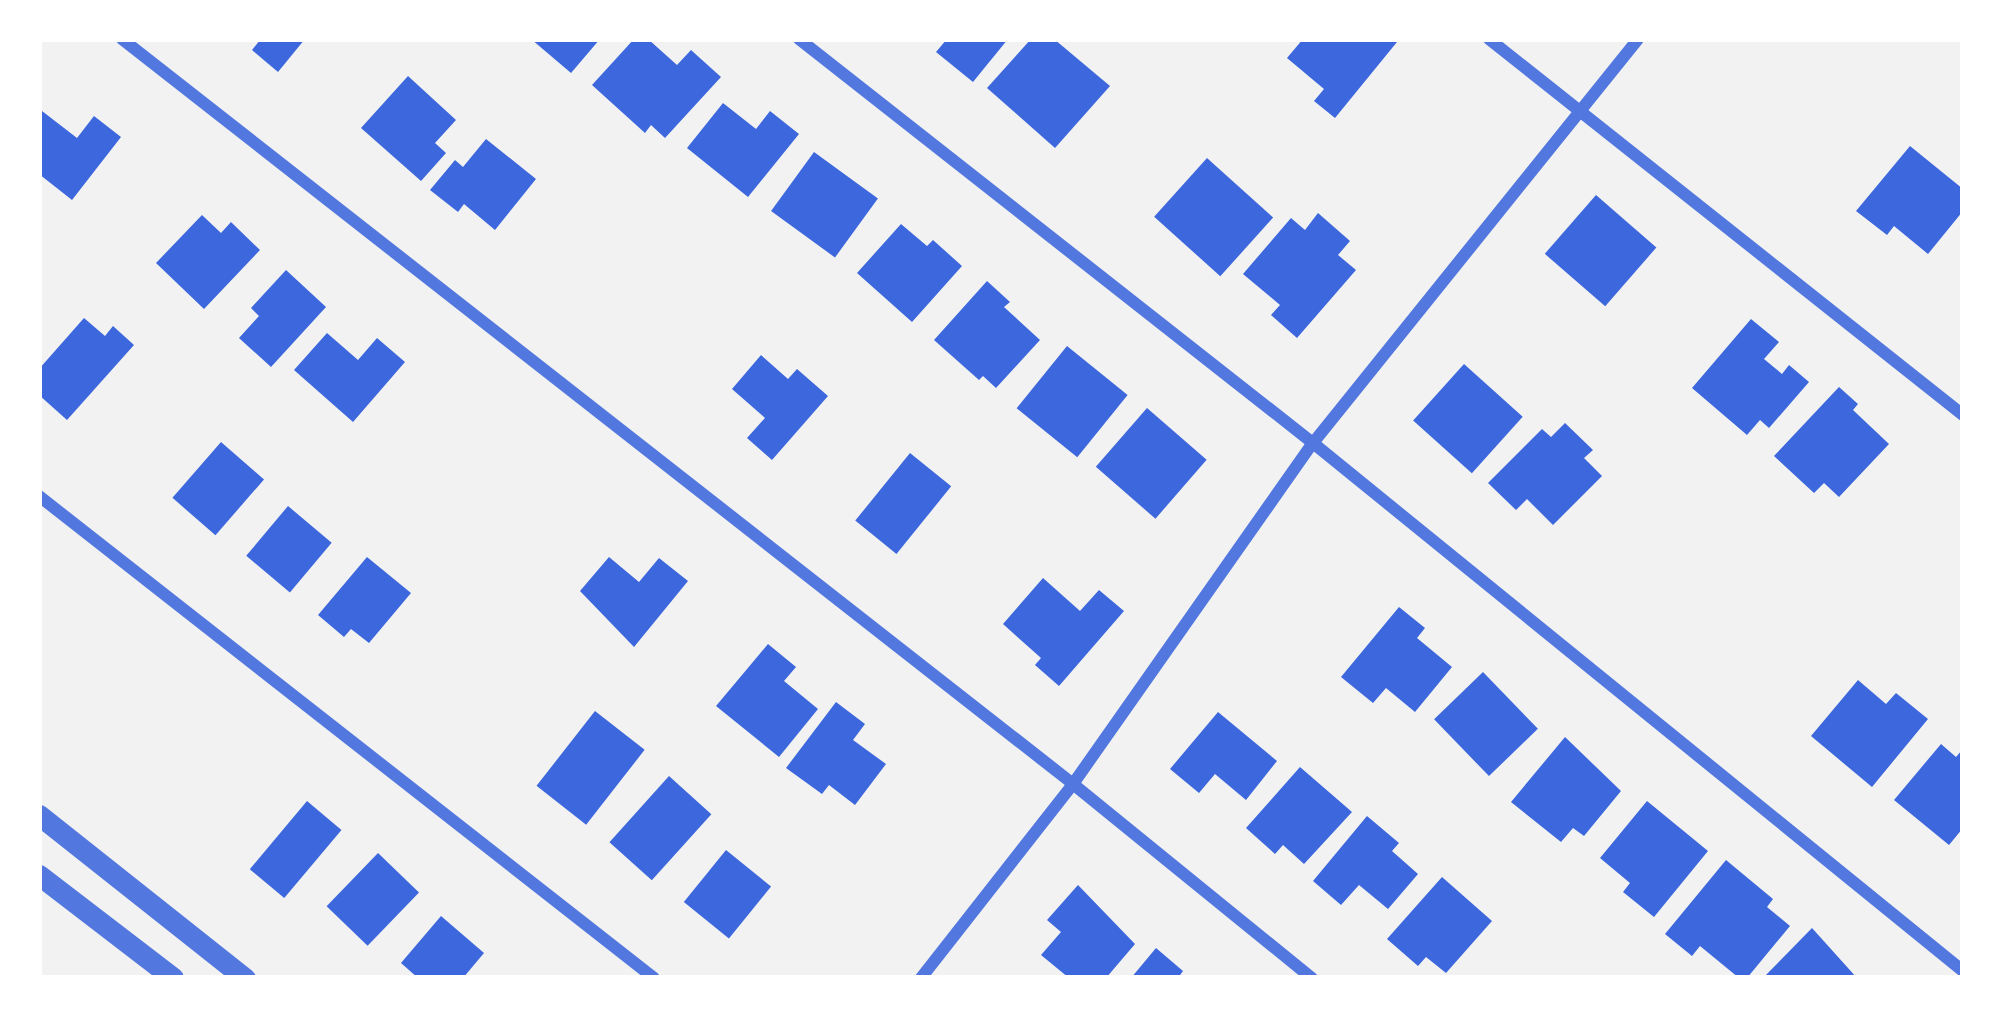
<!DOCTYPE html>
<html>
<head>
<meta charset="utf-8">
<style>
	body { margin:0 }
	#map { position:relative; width:2002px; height:1017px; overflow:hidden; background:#f2f2f2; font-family:"Archivo Narrow",sans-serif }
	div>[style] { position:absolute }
	.building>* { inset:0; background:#3d67dc; transform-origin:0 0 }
	.minor>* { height:12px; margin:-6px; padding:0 6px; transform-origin:6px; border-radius:6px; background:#5277de }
	.tertiary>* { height:21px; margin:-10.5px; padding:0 10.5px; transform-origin:10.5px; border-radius:10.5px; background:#5277de }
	span { translate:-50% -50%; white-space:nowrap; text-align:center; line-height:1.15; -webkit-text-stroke:12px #fff; paint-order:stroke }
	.frame { position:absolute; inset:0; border:42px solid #fff; pointer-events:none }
</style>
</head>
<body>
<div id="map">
	<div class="building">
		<div style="clip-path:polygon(261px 39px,305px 39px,278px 72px,252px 50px)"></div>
		<div style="clip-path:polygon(531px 39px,600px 39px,571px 73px)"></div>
		<div style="clip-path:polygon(634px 39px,648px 39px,677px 65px,691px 50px,721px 77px,665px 138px,651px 125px,645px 133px,592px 85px)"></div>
		<div style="clip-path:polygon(947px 39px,1008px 39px,973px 82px,936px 52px)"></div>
		<div style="clip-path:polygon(1031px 39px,1054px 39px,1110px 86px,1055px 148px,987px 88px)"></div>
		<div style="clip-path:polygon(1303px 39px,1393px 39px,1397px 42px,1335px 118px,1314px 101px,1324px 89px,1287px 58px)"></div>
		<div style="clip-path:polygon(408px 76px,456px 120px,435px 143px,446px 153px,421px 181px,361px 128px)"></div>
		<div style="clip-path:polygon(723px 103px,756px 129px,770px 111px,799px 134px,748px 197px,687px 148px)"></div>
		<div style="clip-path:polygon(42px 111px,77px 138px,94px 116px,121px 137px,72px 200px,39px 174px)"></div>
		<div style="clip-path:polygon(486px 139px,536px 179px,495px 230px,464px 204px,458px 212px,430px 190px,455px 160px,463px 167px)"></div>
		<div style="clip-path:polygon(1910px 146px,1963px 189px,1963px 211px,1928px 254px,1894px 226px,1887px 235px,1856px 211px)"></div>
		<div style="left:814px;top:152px;width:79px;height:73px;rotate:36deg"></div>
		<div style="left:1207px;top:158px;width:89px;height:79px;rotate:42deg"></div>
		<div style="left:1596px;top:195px;width:80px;height:78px;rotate:41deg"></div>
		<div style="clip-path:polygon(1318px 213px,1350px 241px,1338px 255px,1356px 270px,1297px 338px,1271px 315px,1280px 305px,1243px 274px,1291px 218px,1305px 230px)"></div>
		<div style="clip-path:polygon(202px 215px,221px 233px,231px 222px,260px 250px,204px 309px,156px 263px)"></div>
		<div style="clip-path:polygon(901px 224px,927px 246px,933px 240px,962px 266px,912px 322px,857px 273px)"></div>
		<div style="clip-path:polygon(286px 270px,326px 307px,271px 367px,239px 338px,259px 316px,251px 308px)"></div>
		<div style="clip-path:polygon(987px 281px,1010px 302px,1004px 307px,1040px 340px,996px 388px,983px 376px,979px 380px,934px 340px)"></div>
		<div style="clip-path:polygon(84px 318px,105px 336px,113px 326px,134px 345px,67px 420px,39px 395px,39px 369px)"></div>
		<div style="clip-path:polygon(1751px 319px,1779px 342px,1764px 359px,1782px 374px,1789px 365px,1809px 382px,1769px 428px,1760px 420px,1747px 435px,1692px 388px)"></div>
		<div style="clip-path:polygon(327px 333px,358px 360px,377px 338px,405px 362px,353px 422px,294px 370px)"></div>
		<div style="left:1067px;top:346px;width:78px;height:80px;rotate:39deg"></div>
		<div style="clip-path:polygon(761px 355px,788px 379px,797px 369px,828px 396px,772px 460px,747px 438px,765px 418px,732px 389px)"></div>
		<div style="left:1464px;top:364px;width:79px;height:76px;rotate:42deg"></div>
		<div style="clip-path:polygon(1839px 387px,1858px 404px,1853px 410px,1889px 444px,1839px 497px,1824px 483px,1814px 493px,1774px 456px)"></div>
		<div style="left:1147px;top:408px;width:79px;height:78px;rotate:41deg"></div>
		<div style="clip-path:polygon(1565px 423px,1593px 450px,1584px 458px,1602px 476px,1553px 525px,1527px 499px,1516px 510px,1488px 483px,1542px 429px,1551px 437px)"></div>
		<div style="left:221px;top:442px;width:57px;height:74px;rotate:41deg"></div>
		<div style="left:910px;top:453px;width:53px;height:87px;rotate:39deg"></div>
		<div style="left:288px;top:506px;width:57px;height:65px;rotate:40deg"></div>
		<div style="clip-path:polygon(367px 557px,411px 593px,369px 643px,351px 629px,344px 637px,318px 615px)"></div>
		<div style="clip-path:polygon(609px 557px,639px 582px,659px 558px,688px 581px,634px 647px,580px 591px)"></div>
		<div style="clip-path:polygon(1043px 578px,1080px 611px,1099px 590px,1124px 611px,1059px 686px,1035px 665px,1041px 658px,1003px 624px)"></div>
		<div style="clip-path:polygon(1399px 607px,1425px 628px,1417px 638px,1452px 667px,1415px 712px,1386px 688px,1373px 703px,1341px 677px)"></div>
		<div style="clip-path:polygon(768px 644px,796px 667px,784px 681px,818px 709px,779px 757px,716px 706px)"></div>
		<div style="left:1483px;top:672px;width:79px;height:68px;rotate:46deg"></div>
		<div style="clip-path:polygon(1858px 680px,1886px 704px,1896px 693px,1928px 719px,1872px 787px,1811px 736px)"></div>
		<div style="clip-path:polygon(836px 702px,865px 724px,853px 740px,886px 764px,855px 805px,829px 785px,822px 794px,786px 768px)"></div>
		<div style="left:595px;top:711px;width:63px;height:95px;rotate:38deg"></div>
		<div style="clip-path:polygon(1218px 712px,1277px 761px,1246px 800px,1215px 774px,1199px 793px,1170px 769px)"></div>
		<div style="clip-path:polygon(1565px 737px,1621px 791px,1584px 836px,1573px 828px,1561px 842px,1511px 802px)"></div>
		<div style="clip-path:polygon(1941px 744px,1956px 757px,1963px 749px,1963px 828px,1949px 845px,1894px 800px)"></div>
		<div style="clip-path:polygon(1300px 767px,1352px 812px,1304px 864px,1283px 845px,1275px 854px,1246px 828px)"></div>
		<div style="left:669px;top:776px;width:57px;height:89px;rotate:42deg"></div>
		<div style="left:307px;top:801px;width:45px;height:89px;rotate:40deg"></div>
		<div style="clip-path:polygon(1647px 801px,1708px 851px,1654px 917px,1623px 892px,1630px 883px,1600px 858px)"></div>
		<div style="clip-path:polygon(1367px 816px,1399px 843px,1392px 851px,1418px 874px,1388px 909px,1359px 885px,1341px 905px,1313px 881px)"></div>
		<div style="left:726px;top:850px;width:58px;height:67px;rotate:39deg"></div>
		<div style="left:378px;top:853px;width:57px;height:74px;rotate:44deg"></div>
		<div style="clip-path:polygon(1726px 860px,1773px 899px,1767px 907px,1790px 926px,1747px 978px,1739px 978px,1700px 946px,1692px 956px,1665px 934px)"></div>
		<div style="clip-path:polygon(1442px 877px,1492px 921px,1446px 973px,1426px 957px,1418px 966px,1387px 939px)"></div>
		<div style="clip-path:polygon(1078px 885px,1135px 944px,1106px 978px,1069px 978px,1041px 955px,1061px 932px,1047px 920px)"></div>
		<div style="clip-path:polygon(441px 916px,484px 953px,463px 978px,418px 978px,401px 963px)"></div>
		<div style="clip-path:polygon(1812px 928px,1857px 978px,1763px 978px)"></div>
		<div style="clip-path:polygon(1156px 948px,1183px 971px,1178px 978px,1131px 978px)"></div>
	</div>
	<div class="minor">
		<div style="left:122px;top:39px;width:1208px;rotate:38.07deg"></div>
		<div style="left:1073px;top:784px;width:308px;rotate:39.1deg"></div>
		<div style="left:799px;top:39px;width:654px;rotate:38.17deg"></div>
		<div style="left:1313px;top:443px;width:837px;rotate:39.09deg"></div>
		<div style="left:1489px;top:39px;width:605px;rotate:38.42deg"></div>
		<div style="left:39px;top:496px;width:781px;rotate:38.09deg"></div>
		<div style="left:921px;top:978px;width:246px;rotate:-51.9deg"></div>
		<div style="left:1073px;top:784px;width:417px;rotate:-54.9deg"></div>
		<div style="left:1313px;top:443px;width:518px;rotate:-51.18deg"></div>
	</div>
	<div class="tertiary">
		<div style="left:39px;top:815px;width:263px;rotate:38.4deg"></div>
		<div style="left:39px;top:875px;width:169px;rotate:37.5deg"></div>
	</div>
	<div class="frame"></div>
</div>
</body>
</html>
